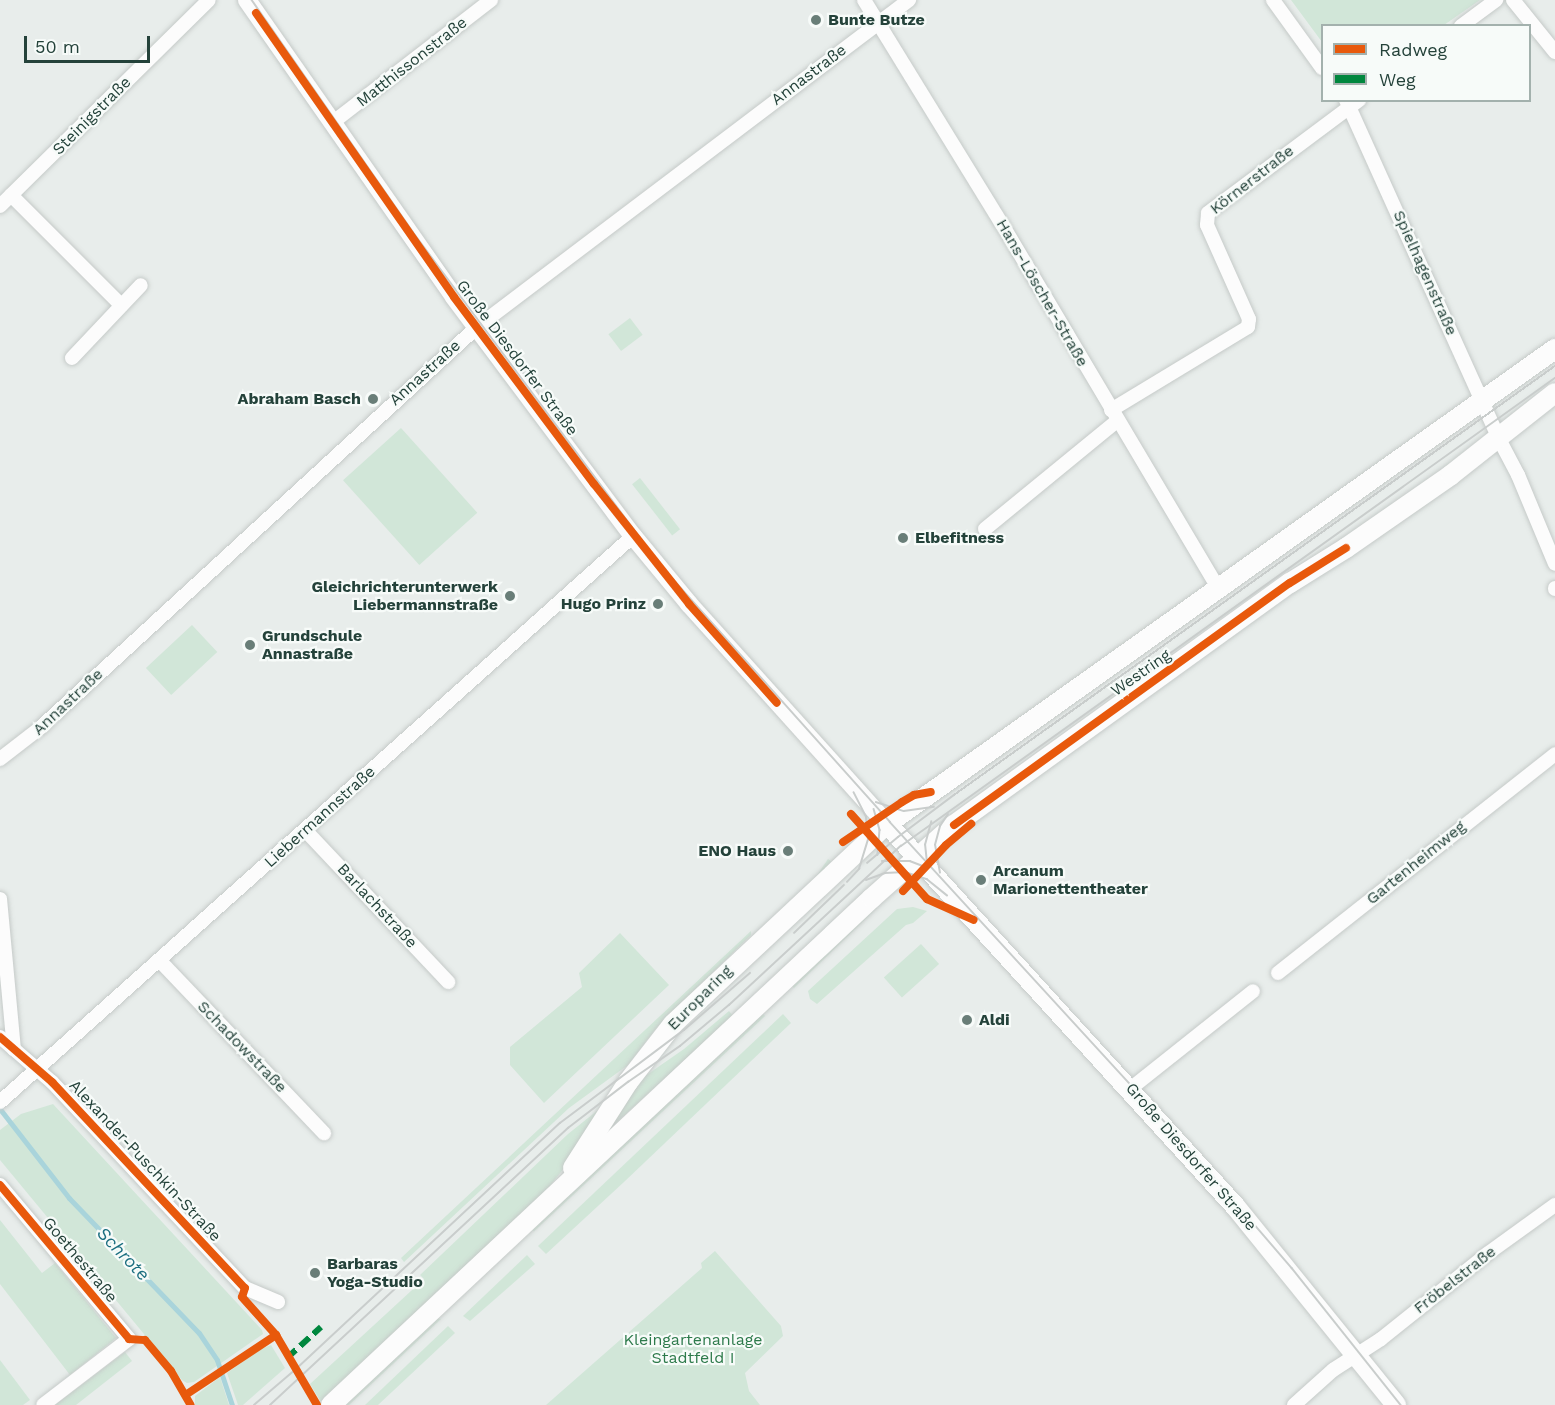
<!DOCTYPE html>
<html>
<head>
<meta charset="utf-8">
<style>
	body { margin:0 }
	#map { position:relative; width:1555px; height:1405px; overflow:hidden; background:#e8edeb; font-family:"Work Sans",sans-serif }
	div>[style] { position:absolute }
	.green>* { inset:0; background:#d1e6d8; transform-origin:0 0 }
	.stream>* { height:5px; margin:-2.5px; padding:0 2.5px; transform-origin:2.5px; border-radius:2.5px; background:#a9d4db }
	.roads { filter:drop-shadow(0 0 2px #c5cac8) drop-shadow(0 0 2px #c5cac8) }
	.minor>* { height:14px; margin:-7px; padding:0 7px; transform-origin:7px; border-radius:7px; background:#fcfcfc }
	.tertiary>* { height:18px; margin:-9px; padding:0 9px; transform-origin:9px; border-radius:9px; background:#fcfcfc }
	.secondary>* { height:20px; margin:-10px; padding:0 10px; transform-origin:10px; border-radius:10px; background:#fcfcfc }
	.tram>* { height:1.5px; margin:-0.75px; padding:0 0.75px; transform-origin:0.75px; border-radius:0.75px; background:#c9cdcc }
	.quiet>* { height:6px; margin-top:-3px; transform-origin:0; background:repeating-linear-gradient(90deg,#00873e 0 12px,transparent 0 18px) }
	.cycleway>* { height:8px; margin:-4px; padding:0 4px; transform-origin:4px; border-radius:4px; background:#e8590c }
	.dots>* { width:16px; height:16px; translate:-50% -50%; box-sizing:border-box; border:3px solid #f7fbf9; border-radius:50% }
	span { translate:-50% -50%; white-space:nowrap; text-align:center; line-height:1.15; -webkit-text-stroke:4.5px #f7fbf9; paint-order:stroke }
	.poi-label { font-size:16px; color:#24423a; font-weight:700 }
	.left { translate:0 -50%; text-align:left }
	.right { translate:-100% -50%; text-align:right }
	.street-label { font-size:16px; color:#24423a }
	.park-label { font-size:16px; color:#2d7a4b }
	.water-label { font-size:18px; color:#1c6f80; font-style:italic }
	.legend { position:absolute; left:1321px; top:24px; width:210px; height:78px; box-sizing:border-box; background:#f7fbf9; border:2px solid #a3b1ad; margin:0; padding:8px 10px; list-style:none; font-size:18px; color:#24423a }
	.legend li { display:flex; align-items:center; gap:12px; height:30px }
	.legend b { width:30px; border:2px solid #a3b1ad }
	.scale { position:absolute; left:24px; top:36px; width:126px; height:27px; box-sizing:border-box; border:3px solid #24423a; border-top:0; padding-left:8px; font-size:18px; line-height:21px; white-space:nowrap; color:#24423a; -webkit-text-stroke:4px #f7fbf9; paint-order:stroke }
</style>
</head>
<body>
<div id="map">
	<div class="green">
		<div style="clip-path:polygon(1291px 0,1480px 0,1444px 25px,1322px 26px,1322px 42px)"></div>
		<div style="left:630px;top:318px;width:21px;height:27px;rotate:53deg"></div>
		<div style="left:401px;top:428px;width:114px;height:78px;rotate:48deg"></div>
		<div style="left:640px;top:478px;width:65px;height:10px;rotate:52deg"></div>
		<div style="left:192px;top:625px;width:37px;height:63px;rotate:47deg"></div>
		<div style="left:828px;top:859px;width:4px;height:89px;rotate:34deg"></div>
		<div style="clip-path:polygon(913px 907px,927px 911px,913px 923px,906px 925px,817px 1004px,810px 999px,808px 991px,897px 909px)"></div>
		<div style="clip-path:polygon(877px 908px,794px 988px,791px 985px,876px 908px)"></div>
		<div style="clip-path:polygon(751px 931px,751px 935px,657px 1027px,628px 1065px,569px 1108px,404px 1262px,401px 1258px)"></div>
		<div style="clip-path:polygon(620px 933px,669px 985px,544px 1103px,510px 1065px,510px 1047px,582px 987px,579px 973px)"></div>
		<div style="left:921px;top:944px;width:27px;height:50px;rotate:48deg"></div>
		<div style="clip-path:polygon(729px 1011px,733px 1016px,608px 1130px,638px 1081px,684px 1049px)"></div>
		<div style="clip-path:polygon(783px 1014px,791px 1023px,624px 1182px,546px 1254px,538px 1246px)"></div>
		<div style="left:765px;top:1016px;width:316px;height:8px;rotate:137deg"></div>
		<div style="clip-path:polygon(53px 1104px,262px 1330px,263px 1334px,194px 1382px,187px 1383px,182px 1380px,0 1160px,0 1130px,21px 1114px)"></div>
		<div style="clip-path:polygon(598px 1110px,568px 1163px,549px 1187px,321px 1402px,310px 1384px,424px 1279px,420px 1275px,568px 1134px)"></div>
		<div style="clip-path:polygon(0 1220px,42px 1273px,55px 1263px,116px 1338px,70px 1375px,0 1284px)"></div>
		<div style="clip-path:polygon(715px 1251px,781px 1326px,783px 1336px,745px 1373px,749px 1391px,760px 1405px,546px 1405px,702px 1268px,701px 1263px)"></div>
		<div style="clip-path:polygon(527px 1255px,535px 1264px,470px 1321px,463px 1316px)"></div>
		<div style="clip-path:polygon(437px 1318px,441px 1319px,349px 1405px,342px 1405px)"></div>
		<div style="clip-path:polygon(448px 1326px,455px 1333px,378px 1405px,365px 1405px)"></div>
		<div style="clip-path:polygon(271px 1345px,285px 1368px,243px 1405px,238px 1405px,227px 1373px,261px 1349px)"></div>
		<div style="clip-path:polygon(125px 1352px,132px 1361px,76px 1405px,55px 1405px)"></div>
		<div style="clip-path:polygon(0 1360px,30px 1400px,23px 1405px,0 1405px)"></div>
		<div style="clip-path:polygon(220px 1377px,229px 1405px,195px 1405px,195px 1396px)"></div>
	</div>
	<div class="stream">
		<div style="left:0;top:1109px;width:113px;rotate:52.2deg"></div>
		<div style="left:69px;top:1198px;width:187px;rotate:46.1deg"></div>
		<div style="left:199px;top:1333px;width:32px;rotate:56deg"></div>
		<div style="left:217px;top:1360px;width:47px;rotate:71.6deg"></div>
	</div>
	<div class="roads">
		<div class="minor">
			<div style="left:864px;top:0;width:263px;rotate:58.4deg"></div>
			<div style="left:1002px;top:224px;width:423px;rotate:59.3deg"></div>
			<div style="left:1273px;top:0;width:84px;rotate:54.2deg"></div>
			<div style="left:1513px;top:0;width:67px;rotate:51.1deg"></div>
			<div style="left:1461px;top:26px;width:44px;rotate:-36.6deg"></div>
			<div style="left:1346px;top:100px;width:372px;rotate:65.7deg"></div>
			<div style="left:1499px;top:439px;width:41px;rotate:62.2deg"></div>
			<div style="left:1518px;top:475px;width:96px;rotate:67.4deg"></div>
			<div style="left:332px;top:123px;width:201px;rotate:-37.7deg"></div>
			<div style="left:11px;top:195px;width:156px;rotate:45deg"></div>
			<div style="left:0;top:206px;width:293px;rotate:-44.6deg"></div>
			<div style="left:72px;top:358px;width:100px;rotate:-46.6deg"></div>
			<div style="left:1111px;top:410px;width:160px;rotate:-31.2deg"></div>
			<div style="left:1248px;top:327px;width:8px;rotate:-83deg"></div>
			<div style="left:1249px;top:319px;width:103px;rotate:-114.1deg"></div>
			<div style="left:1207px;top:225px;width:12px;rotate:-85deg"></div>
			<div style="left:1208px;top:213px;width:189px;rotate:-36.8deg"></div>
			<div style="left:985px;top:529px;width:171px;rotate:-39.3deg"></div>
			<div style="left:1555px;top:588px;width:1px;rotate:90deg"></div>
			<div style="left:0;top:759px;width:51px;rotate:-37.8deg"></div>
			<div style="left:40px;top:728px;width:593px;rotate:-42.54deg"></div>
			<div style="left:477px;top:327px;width:542px;rotate:-37.12deg"></div>
			<div style="left:305px;top:830px;width:209px;rotate:46.7deg"></div>
			<div style="left:0;top:899px;width:151px;rotate:84.7deg"></div>
			<div style="left:160px;top:961px;width:238px;rotate:46.4deg"></div>
			<div style="left:1278px;top:973px;width:353px;rotate:-38.3deg"></div>
			<div style="left:0;top:1037px;width:69px;rotate:40.9deg"></div>
			<div style="left:52px;top:1082px;width:282px;rotate:46.9deg"></div>
			<div style="left:245px;top:1288px;width:36px;rotate:23deg"></div>
			<div style="left:1130px;top:1089px;width:157px;rotate:-38.5deg"></div>
			<div style="left:0;top:1102px;width:849px;rotate:-41.8deg"></div>
			<div style="left:0;top:1185px;width:201px;rotate:50deg"></div>
			<div style="left:129px;top:1339px;width:108px;rotate:142.5deg"></div>
			<div style="left:1294px;top:1405px;width:52px;rotate:-41.9deg"></div>
			<div style="left:1333px;top:1370px;width:57px;rotate:-32.9deg"></div>
			<div style="left:1381px;top:1339px;width:136px;rotate:-38.7deg"></div>
			<div style="left:1487px;top:1254px;width:84px;rotate:-35.8deg"></div>
		</div>
		<div class="tertiary">
			<div style="left:247px;top:0;width:362px;rotate:55.1deg"></div>
			<div style="left:454px;top:297px;width:299px;rotate:53.2deg"></div>
			<div style="left:633px;top:536px;width:88px;rotate:50.5deg"></div>
			<div style="left:689px;top:604px;width:296px;rotate:48deg"></div>
		</div>
		<div class="secondary">
			<div style="left:887px;top:824px;width:517px;rotate:47.67deg"></div>
			<div style="left:1235px;top:1206px;width:256px;rotate:51deg"></div>
			<div style="left:573px;top:1168px;width:102px;rotate:-57.4deg"></div>
			<div style="left:628px;top:1082px;width:73px;rotate:-52.2deg"></div>
			<div style="left:673px;top:1024px;width:293px;rotate:-43.1deg"></div>
			<div style="left:887px;top:824px;width:820px;rotate:-35.42deg"></div>
			<div style="left:331px;top:1405px;width:741px;rotate:-43.14deg"></div>
			<div style="left:872px;top:898px;width:110px;rotate:-41.7deg"></div>
			<div style="left:954px;top:825px;width:414px;rotate:-35.8deg"></div>
			<div style="left:1290px;top:583px;width:66px;rotate:-32deg"></div>
			<div style="left:1346px;top:548px;width:128px;rotate:-34.8deg"></div>
			<div style="left:1451px;top:475px;width:132px;rotate:-38.3deg"></div>
		</div>
	</div>
	<div class="tram">
		<div style="left:252px;top:0;width:282px;rotate:55.2deg"></div>
		<div style="left:413px;top:232px;width:410px;rotate:53.4deg"></div>
		<div style="left:657px;top:561px;width:350px;rotate:48.2deg"></div>
		<div style="left:890px;top:822px;width:440px;rotate:47.5deg"></div>
		<div style="left:1187px;top:1146px;width:161px;rotate:49.3deg"></div>
		<div style="left:1292px;top:1268px;width:175px;rotate:51.5deg"></div>
		<div style="left:876px;top:802px;width:29px;rotate:18deg"></div>
		<div style="left:904px;top:811px;width:30px;rotate:-8deg"></div>
		<div style="left:874px;top:809px;width:22px;rotate:74deg"></div>
		<div style="left:880px;top:830px;width:25px;rotate:95deg"></div>
		<div style="left:882px;top:861px;width:28px"></div>
		<div style="left:910px;top:861px;width:19px;rotate:21deg"></div>
		<div style="left:867px;top:863px;width:40px;rotate:-40deg"></div>
		<div style="left:898px;top:837px;width:70px;rotate:-36.9deg"></div>
		<div style="left:954px;top:795px;width:738px;rotate:-35.52deg"></div>
		<div style="left:927px;top:863px;width:18px;rotate:-96deg"></div>
		<div style="left:925px;top:845px;width:24px;rotate:-75deg"></div>
		<div style="left:940px;top:873px;width:28px;rotate:-100deg"></div>
		<div style="left:935px;top:845px;width:20px;rotate:-75deg"></div>
		<div style="left:940px;top:826px;width:14px;rotate:-56deg"></div>
		<div style="left:866px;top:880px;width:20px;rotate:-20deg"></div>
		<div style="left:885px;top:873px;width:20px;rotate:-3deg"></div>
		<div style="left:905px;top:872px;width:23px;rotate:18deg"></div>
		<div style="left:927px;top:879px;width:26px;rotate:39deg"></div>
		<div style="left:847px;top:882px;width:18px;rotate:-47deg"></div>
		<div style="left:859px;top:869px;width:30px;rotate:-73deg"></div>
		<div style="left:868px;top:840px;width:23px;rotate:-95deg"></div>
		<div style="left:866px;top:817px;width:27px;rotate:-117deg"></div>
		<div style="left:794px;top:933px;width:69px;rotate:-43.8deg"></div>
		<div style="left:254px;top:1405px;width:54px;rotate:-40.5deg"></div>
		<div style="left:295px;top:1370px;width:362px;rotate:-43deg"></div>
		<div style="left:560px;top:1123px;width:155px;rotate:-36.9deg"></div>
		<div style="left:684px;top:1030px;width:87px;rotate:-40.8deg"></div>
		<div style="left:270px;top:1405px;width:407px;rotate:-42.9deg"></div>
		<div style="left:568px;top:1128px;width:76px;rotate:-37.5deg"></div>
		<div style="left:628px;top:1082px;width:63px;rotate:-34.7deg"></div>
		<div style="left:680px;top:1046px;width:64px;rotate:-39.9deg"></div>
		<div style="left:729px;top:1005px;width:234px;rotate:-42.8deg"></div>
		<div style="left:901px;top:846px;width:804px;rotate:-35.59deg"></div>
	</div>
	<div class="quiet">
		<div style="left:287px;top:1358px;width:46px;rotate:-42.4deg"></div>
	</div>
	<div class="cycleway">
		<div style="left:256px;top:13px;width:346px;rotate:55.1deg"></div>
		<div style="left:454px;top:297px;width:234px;rotate:53.2deg"></div>
		<div style="left:594px;top:484px;width:153px;rotate:51.6deg"></div>
		<div style="left:689px;top:604px;width:132px;rotate:48.4deg"></div>
		<div style="left:851px;top:814px;width:114px;rotate:48.2deg"></div>
		<div style="left:927px;top:899px;width:51px;rotate:24.1deg"></div>
		<div style="left:954px;top:825px;width:414px;rotate:-35.8deg"></div>
		<div style="left:1290px;top:583px;width:66px;rotate:-32deg"></div>
		<div style="left:843px;top:842px;width:71px;rotate:-34.1deg"></div>
		<div style="left:902px;top:802px;width:14px;rotate:-30deg"></div>
		<div style="left:914px;top:795px;width:17px;rotate:-10deg"></div>
		<div style="left:903px;top:891px;width:63px;rotate:-46.9deg"></div>
		<div style="left:946px;top:845px;width:33px;rotate:-40deg"></div>
		<div style="left:0;top:1037px;width:69px;rotate:40.9deg"></div>
		<div style="left:52px;top:1082px;width:282px;rotate:46.9deg"></div>
		<div style="left:245px;top:1288px;width:9px;rotate:108deg"></div>
		<div style="left:242px;top:1297px;width:51px;rotate:48.2deg"></div>
		<div style="left:276px;top:1335px;width:81px;rotate:59.6deg"></div>
		<div style="left:0;top:1185px;width:201px;rotate:50deg"></div>
		<div style="left:129px;top:1339px;width:16px;rotate:4deg"></div>
		<div style="left:145px;top:1340px;width:40px;rotate:50deg"></div>
		<div style="left:171px;top:1371px;width:39px;rotate:60deg"></div>
		<div style="left:187px;top:1394px;width:107px;rotate:-33.5deg"></div>
	</div>
	<div class="dots">
		<div style="left:816px;top:20px;background:#697e78"></div>
		<div style="left:373px;top:399px;background:#697e78"></div>
		<div style="left:903px;top:538px;background:#697e78"></div>
		<div style="left:510px;top:596px;background:#697e78"></div>
		<div style="left:658px;top:604px;background:#697e78"></div>
		<div style="left:250px;top:645px;background:#697e78"></div>
		<div style="left:788px;top:851px;background:#697e78"></div>
		<div style="left:981px;top:880px;background:#697e78"></div>
		<div style="left:967px;top:1020px;background:#697e78"></div>
		<div style="left:315px;top:1273px;background:#697e78"></div>
	</div>
	<div class="poi-label">
		<span class="left" style="left:828px;top:20px">Bunte Butze</span>
		<span class="right" style="left:361px;top:399px">Abraham Basch</span>
		<span class="left" style="left:915px;top:538px">Elbefitness</span>
		<span class="right" style="left:498px;top:596px">Gleichrichterunterwerk<br>Liebermannstraße</span>
		<span class="right" style="left:646px;top:604px">Hugo Prinz</span>
		<span class="left" style="left:262px;top:645px">Grundschule<br>Annastraße</span>
		<span class="right" style="left:776px;top:851px">ENO Haus</span>
		<span class="left" style="left:993px;top:880px">Arcanum<br>Marionettentheater</span>
		<span class="left" style="left:979px;top:1020px">Aldi</span>
		<span class="left" style="left:327px;top:1273px">Barbaras<br>Yoga-Studio</span>
	</div>
	<div class="street-label">
		<span style="left:412px;top:62px;rotate:-38deg">Matthissonstraße</span>
		<span style="left:809px;top:75px;rotate:-37deg">Annastraße</span>
		<span style="left:92px;top:116px;rotate:-45deg">Steinigstraße</span>
		<span style="left:1252px;top:180px;rotate:-38deg">Körnerstraße</span>
		<span style="left:1425px;top:273px;rotate:66deg">Spielhagenstraße</span>
		<span style="left:1042px;top:293px;rotate:60deg">Hans-Löscher-Straße</span>
		<span style="left:517px;top:358px;rotate:53deg">Große Diesdorfer Straße</span>
		<span style="left:425px;top:373px;rotate:-42deg">Annastraße</span>
		<span style="left:1141px;top:673px;rotate:-35deg">Westring</span>
		<span style="left:68px;top:702px;rotate:-43deg">Annastraße</span>
		<span style="left:320px;top:817px;rotate:-42deg">Liebermannstraße</span>
		<span style="left:1416px;top:863px;rotate:-39deg">Gartenheimweg</span>
		<span style="left:377px;top:906px;rotate:47deg">Barlachstraße</span>
		<span style="left:700px;top:998px;rotate:-45deg">Europaring</span>
		<span style="left:242px;top:1047px;rotate:46deg">Schadowstraße</span>
		<span style="left:1191px;top:1157px;rotate:49deg">Große Diesdorfer Straße</span>
		<span style="left:145px;top:1161px;rotate:47deg">Alexander-Puschkin-Straße</span>
		<span style="left:80px;top:1260px;rotate:50deg">Goethestraße</span>
		<span style="left:1455px;top:1280px;rotate:-38deg">Fröbelstraße</span>
	</div>
	<div class="park-label">
		<span style="left:693px;top:1349px">Kleingartenanlage<br>Stadtfeld I</span>
	</div>
	<div class="water-label">
		<span style="left:123px;top:1254px;rotate:46deg">Schrote</span>
	</div>
	<ul class="legend">
	<li><b style="height:8px;background:#e8590c"></b>Radweg</li>
	<li><b style="height:8px;background:#00873e"></b>Weg</li>
	</ul>
	<div class="scale">50 m</div>
</div>
</body>
</html>
